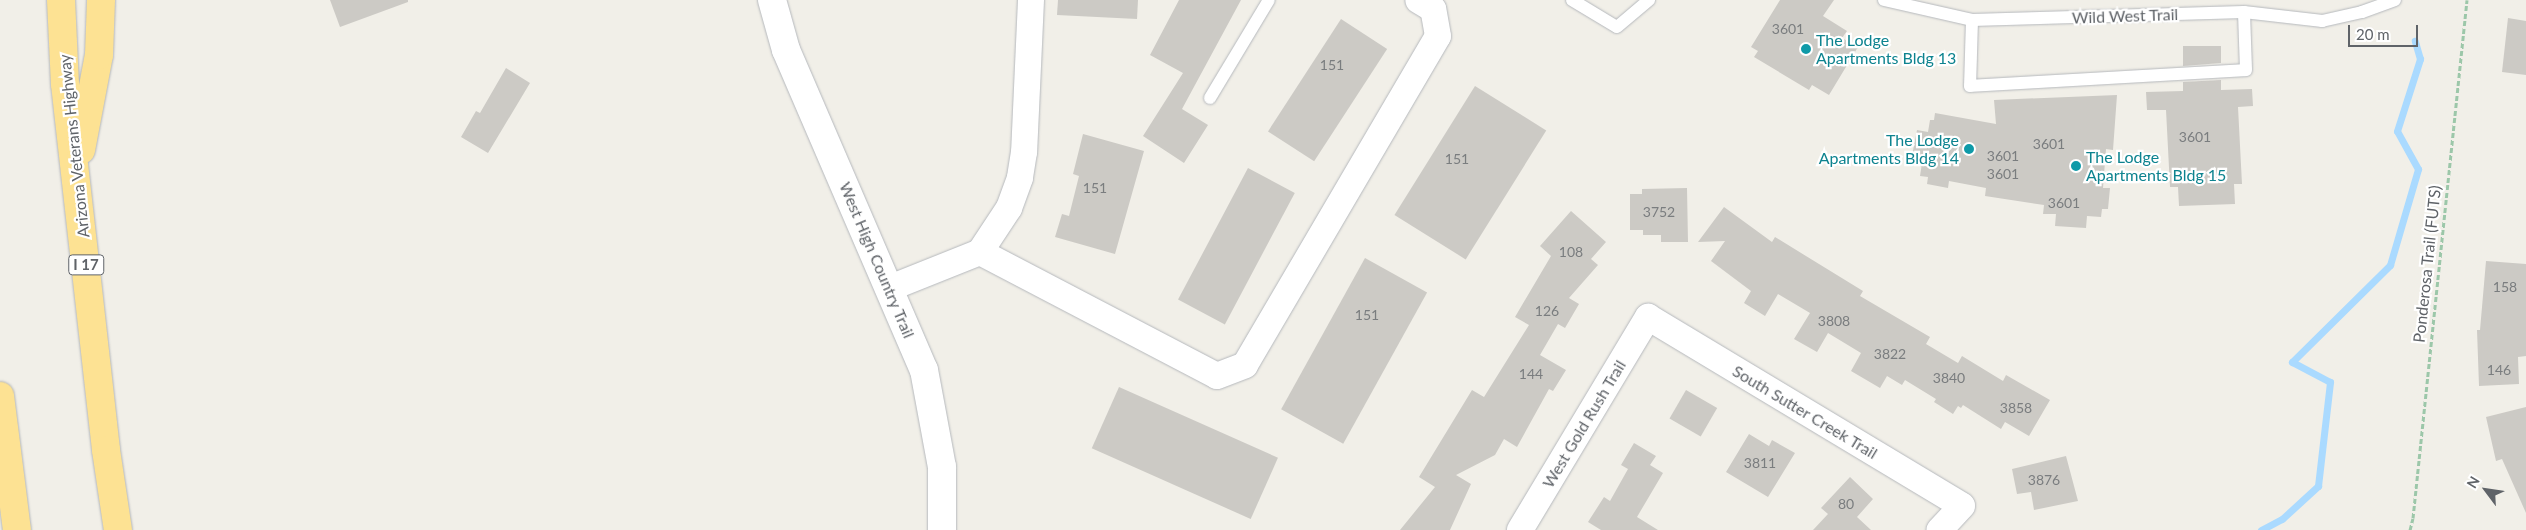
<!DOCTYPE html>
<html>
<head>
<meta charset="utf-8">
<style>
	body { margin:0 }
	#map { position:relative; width:2526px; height:530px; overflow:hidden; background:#f1efe8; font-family:Lato,sans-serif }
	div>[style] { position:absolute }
	.stream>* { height:7px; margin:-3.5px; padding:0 3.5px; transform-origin:3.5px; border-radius:3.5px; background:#aadaff }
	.building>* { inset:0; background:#cccac5; transform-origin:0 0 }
	.path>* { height:3px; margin-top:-1.5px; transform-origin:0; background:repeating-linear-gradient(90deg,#9cc7a9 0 5px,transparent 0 7.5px) }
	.roads { filter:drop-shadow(0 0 1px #b5b8bc) drop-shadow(0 0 1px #b5b8bc) }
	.lane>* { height:12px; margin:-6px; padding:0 6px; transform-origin:6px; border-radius:6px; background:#fff }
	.street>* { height:26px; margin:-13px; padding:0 13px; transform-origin:13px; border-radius:13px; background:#fff }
	.secondary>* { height:28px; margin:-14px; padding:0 14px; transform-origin:14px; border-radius:14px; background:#fff }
	.highway>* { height:28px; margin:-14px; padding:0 14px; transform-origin:14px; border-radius:14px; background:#fde293 }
	.dots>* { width:14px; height:14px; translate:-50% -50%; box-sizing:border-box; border:2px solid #fff; border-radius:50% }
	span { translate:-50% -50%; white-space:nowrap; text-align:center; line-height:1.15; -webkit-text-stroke:4.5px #fff; paint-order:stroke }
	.number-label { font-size:14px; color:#7a7d7f }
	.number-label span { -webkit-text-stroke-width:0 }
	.shield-label span { padding:1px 4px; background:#fff; border:1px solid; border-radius:4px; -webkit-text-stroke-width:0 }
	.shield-label { font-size:15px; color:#5f6368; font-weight:700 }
	.street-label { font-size:16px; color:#5f6368 }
	.culture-label { font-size:16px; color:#0d838f }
	.left { translate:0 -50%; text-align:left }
	.right { translate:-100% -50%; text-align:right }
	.north { position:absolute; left:2461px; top:465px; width:50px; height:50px; -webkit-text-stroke:4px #fff; paint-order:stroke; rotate:301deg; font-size:14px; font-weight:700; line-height:20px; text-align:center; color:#5f6368 }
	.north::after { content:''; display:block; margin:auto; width:18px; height:22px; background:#5f6368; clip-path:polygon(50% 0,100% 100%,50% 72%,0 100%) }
	.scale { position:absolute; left:2348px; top:25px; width:70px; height:22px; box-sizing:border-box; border:2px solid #5f6368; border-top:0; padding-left:6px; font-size:15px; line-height:18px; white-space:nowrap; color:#5f6368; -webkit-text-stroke:4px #fff; paint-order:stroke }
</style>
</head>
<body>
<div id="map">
	<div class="stream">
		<div style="left:2261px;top:530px;width:24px;rotate:-28deg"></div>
		<div style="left:2282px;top:519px;width:49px;rotate:-42.5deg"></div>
		<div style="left:2318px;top:486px;width:105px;rotate:-83.4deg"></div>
		<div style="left:2330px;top:382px;width:43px;rotate:-152.2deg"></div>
		<div style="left:2292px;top:362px;width:138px;rotate:-44.7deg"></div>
		<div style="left:2390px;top:265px;width:100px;rotate:-73.7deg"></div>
		<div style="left:2418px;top:169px;width:43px;rotate:-118.9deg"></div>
		<div style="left:2397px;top:131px;width:76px;rotate:-72.3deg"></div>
		<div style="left:2420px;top:59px;width:19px;rotate:-106deg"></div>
	</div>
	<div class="building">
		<div style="clip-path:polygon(330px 0,408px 0,408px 2px,340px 27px)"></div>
		<div style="clip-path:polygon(1058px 0,1138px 0,1137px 19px,1057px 15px)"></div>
		<div style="clip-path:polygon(1179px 0,1241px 0,1182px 109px,1208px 125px,1184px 163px,1143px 136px,1183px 73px,1150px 55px)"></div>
		<div style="clip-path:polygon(1780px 0,1834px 0,1823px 16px,1847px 31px,1842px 38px,1858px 47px,1829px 95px,1812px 85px,1809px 90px,1754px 57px,1758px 51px,1751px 47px)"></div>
		<div style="clip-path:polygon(2508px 18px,2526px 21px,2526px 75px,2502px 72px)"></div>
		<div style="left:1341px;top:19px;width:55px;height:134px;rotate:33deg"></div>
		<div style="clip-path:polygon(2183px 46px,2221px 46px,2221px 63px,2183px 66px)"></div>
		<div style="clip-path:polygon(506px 68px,530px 83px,488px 153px,461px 137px,476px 111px,480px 113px)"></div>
		<div style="clip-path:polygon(2221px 80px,2221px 90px,2252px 89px,2253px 106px,2238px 107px,2242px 184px,2234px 184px,2235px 204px,2179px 206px,2178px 187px,2170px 187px,2166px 110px,2147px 110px,2146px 92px,2183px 91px,2183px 82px)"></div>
		<div style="left:1475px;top:86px;width:84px;height:152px;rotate:32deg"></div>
		<div style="clip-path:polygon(2117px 95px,2113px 150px,2106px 149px,2103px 188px,2110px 188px,2108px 209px,2102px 209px,2101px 217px,2087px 216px,2086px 228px,2055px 226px,2056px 214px,2043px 214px,2044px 205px,1985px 196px,1986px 188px,1949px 181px,1948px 188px,1927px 184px,1928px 177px,1920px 176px,1922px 163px,1911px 161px,1917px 130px,1928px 132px,1930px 120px,1934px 120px,1935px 113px,1996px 124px,1994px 100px)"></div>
		<div style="clip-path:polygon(1083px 134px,1144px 151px,1115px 254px,1055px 237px,1062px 214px,1069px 216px,1079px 176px,1073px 174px)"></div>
		<div style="left:1248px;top:168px;width:53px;height:149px;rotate:28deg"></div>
		<div style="clip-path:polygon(1687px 188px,1688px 242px,1661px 242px,1661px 235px,1643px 235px,1643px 230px,1630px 230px,1630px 194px,1642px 194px,1642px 189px)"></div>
		<div style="clip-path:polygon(1724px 207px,1772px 242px,1775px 237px,1863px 291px,1860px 296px,1930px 337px,1926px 344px,1958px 363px,1962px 356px,2003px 381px,2006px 375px,2050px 400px,2029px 436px,2005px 422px,2001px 429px,1963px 405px,1961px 408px,1958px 406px,1953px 414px,1934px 402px,1936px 399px,1905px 380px,1902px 385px,1887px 376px,1880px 388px,1851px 371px,1861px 353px,1828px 333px,1817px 352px,1794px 339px,1810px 313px,1778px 294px,1765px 316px,1744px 303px,1751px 291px,1711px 261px,1725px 241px,1698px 242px)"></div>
		<div style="clip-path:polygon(1571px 211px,1606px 242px,1591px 259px,1598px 265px,1569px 298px,1579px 304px,1565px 328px,1558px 324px,1540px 355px,1566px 370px,1553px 391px,1549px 389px,1517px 447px,1504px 439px,1495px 455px,1456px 475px,1471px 484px,1450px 530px,1400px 530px,1435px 487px,1419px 477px,1472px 390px,1484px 397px,1529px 325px,1515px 317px,1551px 256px,1540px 246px)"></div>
		<div style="left:1365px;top:258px;width:71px;height:173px;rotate:29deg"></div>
		<div style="clip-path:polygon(2486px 261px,2526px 264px,2526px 356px,2518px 357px,2519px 384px,2479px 386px,2477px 330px,2480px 330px)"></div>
		<div style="left:1119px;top:387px;width:174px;height:67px;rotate:24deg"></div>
		<div style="left:1686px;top:390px;width:36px;height:33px;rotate:30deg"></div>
		<div style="clip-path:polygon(2526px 407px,2526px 513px,2502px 459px,2496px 461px,2486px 417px)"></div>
		<div style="clip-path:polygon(1749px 434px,1769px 446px,1772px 440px,1795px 453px,1768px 497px,1726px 472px)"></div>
		<div style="clip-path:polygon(1634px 443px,1656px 456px,1650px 465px,1663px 473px,1637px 517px,1658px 530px,1601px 530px,1588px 522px,1604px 497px,1610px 501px,1628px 469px,1621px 465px)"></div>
		<div style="clip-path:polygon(2066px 456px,2078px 501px,2034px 510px,2031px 492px,2017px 494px,2012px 469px)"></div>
		<div style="clip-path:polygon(1850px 477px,1873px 499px,1857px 517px,1871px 530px,1813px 530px,1828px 514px,1821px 508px)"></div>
	</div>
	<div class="path">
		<div style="left:2410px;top:530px;width:12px;rotate:-76deg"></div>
		<div style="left:2413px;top:518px;width:521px;rotate:-84.05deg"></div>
	</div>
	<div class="roads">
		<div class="lane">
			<div style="left:1572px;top:0;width:52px;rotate:31deg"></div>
			<div style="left:1617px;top:27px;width:42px;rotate:-40.2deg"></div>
			<div style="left:1884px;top:0;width:90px;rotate:12.8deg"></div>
			<div style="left:1972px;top:20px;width:272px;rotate:-1.7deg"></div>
			<div style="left:2244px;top:12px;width:79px;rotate:6.6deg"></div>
			<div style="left:2322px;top:21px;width:41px;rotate:-12.7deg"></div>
			<div style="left:2362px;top:12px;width:35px;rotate:-20deg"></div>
			<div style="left:1972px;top:20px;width:66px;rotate:91.7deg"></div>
			<div style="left:1970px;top:86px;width:276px;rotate:-3.3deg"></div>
			<div style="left:2246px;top:70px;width:58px;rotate:-92deg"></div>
			<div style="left:1210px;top:98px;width:114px;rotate:-59deg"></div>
		</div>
		<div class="street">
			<div style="left:1031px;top:0;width:152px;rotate:92.6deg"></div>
			<div style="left:1024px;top:152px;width:26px;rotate:99deg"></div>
			<div style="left:1020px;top:178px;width:32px;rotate:110deg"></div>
			<div style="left:1009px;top:208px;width:53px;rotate:123.4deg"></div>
			<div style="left:980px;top:252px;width:267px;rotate:27.6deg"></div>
			<div style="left:1217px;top:376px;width:30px;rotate:-21deg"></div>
			<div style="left:1245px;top:365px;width:381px;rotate:-59.6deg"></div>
			<div style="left:1438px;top:36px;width:27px;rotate:-100deg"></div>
			<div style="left:1433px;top:9px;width:17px;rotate:-149deg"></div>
			<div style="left:890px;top:288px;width:97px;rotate:-21.8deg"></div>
			<div style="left:1520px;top:530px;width:249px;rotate:-59deg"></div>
			<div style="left:1648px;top:317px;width:366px;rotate:31deg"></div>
			<div style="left:1962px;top:506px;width:33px;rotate:133deg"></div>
		</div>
		<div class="secondary">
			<div style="left:772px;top:0;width:52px;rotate:74.4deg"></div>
			<div style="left:786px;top:50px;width:348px;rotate:66.7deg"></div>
			<div style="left:924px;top:370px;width:99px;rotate:79.5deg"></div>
			<div style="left:942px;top:467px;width:63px;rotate:90deg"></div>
		</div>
		<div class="highway">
			<div style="left:61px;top:0;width:84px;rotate:87.3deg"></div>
			<div style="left:65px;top:84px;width:368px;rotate:83.6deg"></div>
			<div style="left:106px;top:450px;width:81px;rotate:81.5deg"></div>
			<div style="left:81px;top:150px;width:97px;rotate:-79.3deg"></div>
			<div style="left:99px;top:55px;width:55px;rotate:-87.9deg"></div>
			<div style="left:0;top:396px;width:135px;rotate:82.8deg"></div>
		</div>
	</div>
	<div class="dots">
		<div style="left:1806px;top:49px;background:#0f9aa8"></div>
		<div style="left:1969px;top:149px;background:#0f9aa8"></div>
		<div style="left:2076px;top:166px;background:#0f9aa8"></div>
	</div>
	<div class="number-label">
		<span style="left:1788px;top:29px">3601</span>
		<span style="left:1332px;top:65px">151</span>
		<span style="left:2195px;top:137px">3601</span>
		<span style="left:2049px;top:144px">3601</span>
		<span style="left:2003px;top:156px">3601</span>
		<span style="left:1457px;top:159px">151</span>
		<span style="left:2003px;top:174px">3601</span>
		<span style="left:1095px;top:188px">151</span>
		<span style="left:2064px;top:203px">3601</span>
		<span style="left:1659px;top:212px">3752</span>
		<span style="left:1571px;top:252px">108</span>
		<span style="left:2505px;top:287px">158</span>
		<span style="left:1547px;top:311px">126</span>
		<span style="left:1367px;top:315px">151</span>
		<span style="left:1834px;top:321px">3808</span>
		<span style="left:1890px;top:354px">3822</span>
		<span style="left:2499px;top:370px">146</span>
		<span style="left:1531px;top:374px">144</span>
		<span style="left:1949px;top:378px">3840</span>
		<span style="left:2016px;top:408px">3858</span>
		<span style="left:1760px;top:463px">3811</span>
		<span style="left:2044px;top:480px">3876</span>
		<span style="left:1846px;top:504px">80</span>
	</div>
	<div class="shield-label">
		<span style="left:86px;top:265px">I 17</span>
	</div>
	<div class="street-label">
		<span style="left:2125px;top:16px;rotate:-2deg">Wild West Trail</span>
		<span style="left:74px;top:146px;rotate:-96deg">Arizona Veterans Highway</span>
		<span style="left:877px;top:260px;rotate:67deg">West High Country Trail</span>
		<span style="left:2427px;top:264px;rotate:-84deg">Ponderosa Trail (FUTS)</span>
		<span style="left:1805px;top:412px;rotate:31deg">South Sutter Creek Trail</span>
		<span style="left:1584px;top:424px;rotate:-59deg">West Gold Rush Trail</span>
	</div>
	<div class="culture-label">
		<span class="left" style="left:1816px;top:49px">The Lodge<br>Apartments Bldg 13</span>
		<span class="right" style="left:1959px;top:149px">The Lodge<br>Apartments Bldg 14</span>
		<span class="left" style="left:2086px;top:166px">The Lodge<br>Apartments Bldg 15</span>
	</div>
	<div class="north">N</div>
	<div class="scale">20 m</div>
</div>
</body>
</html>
